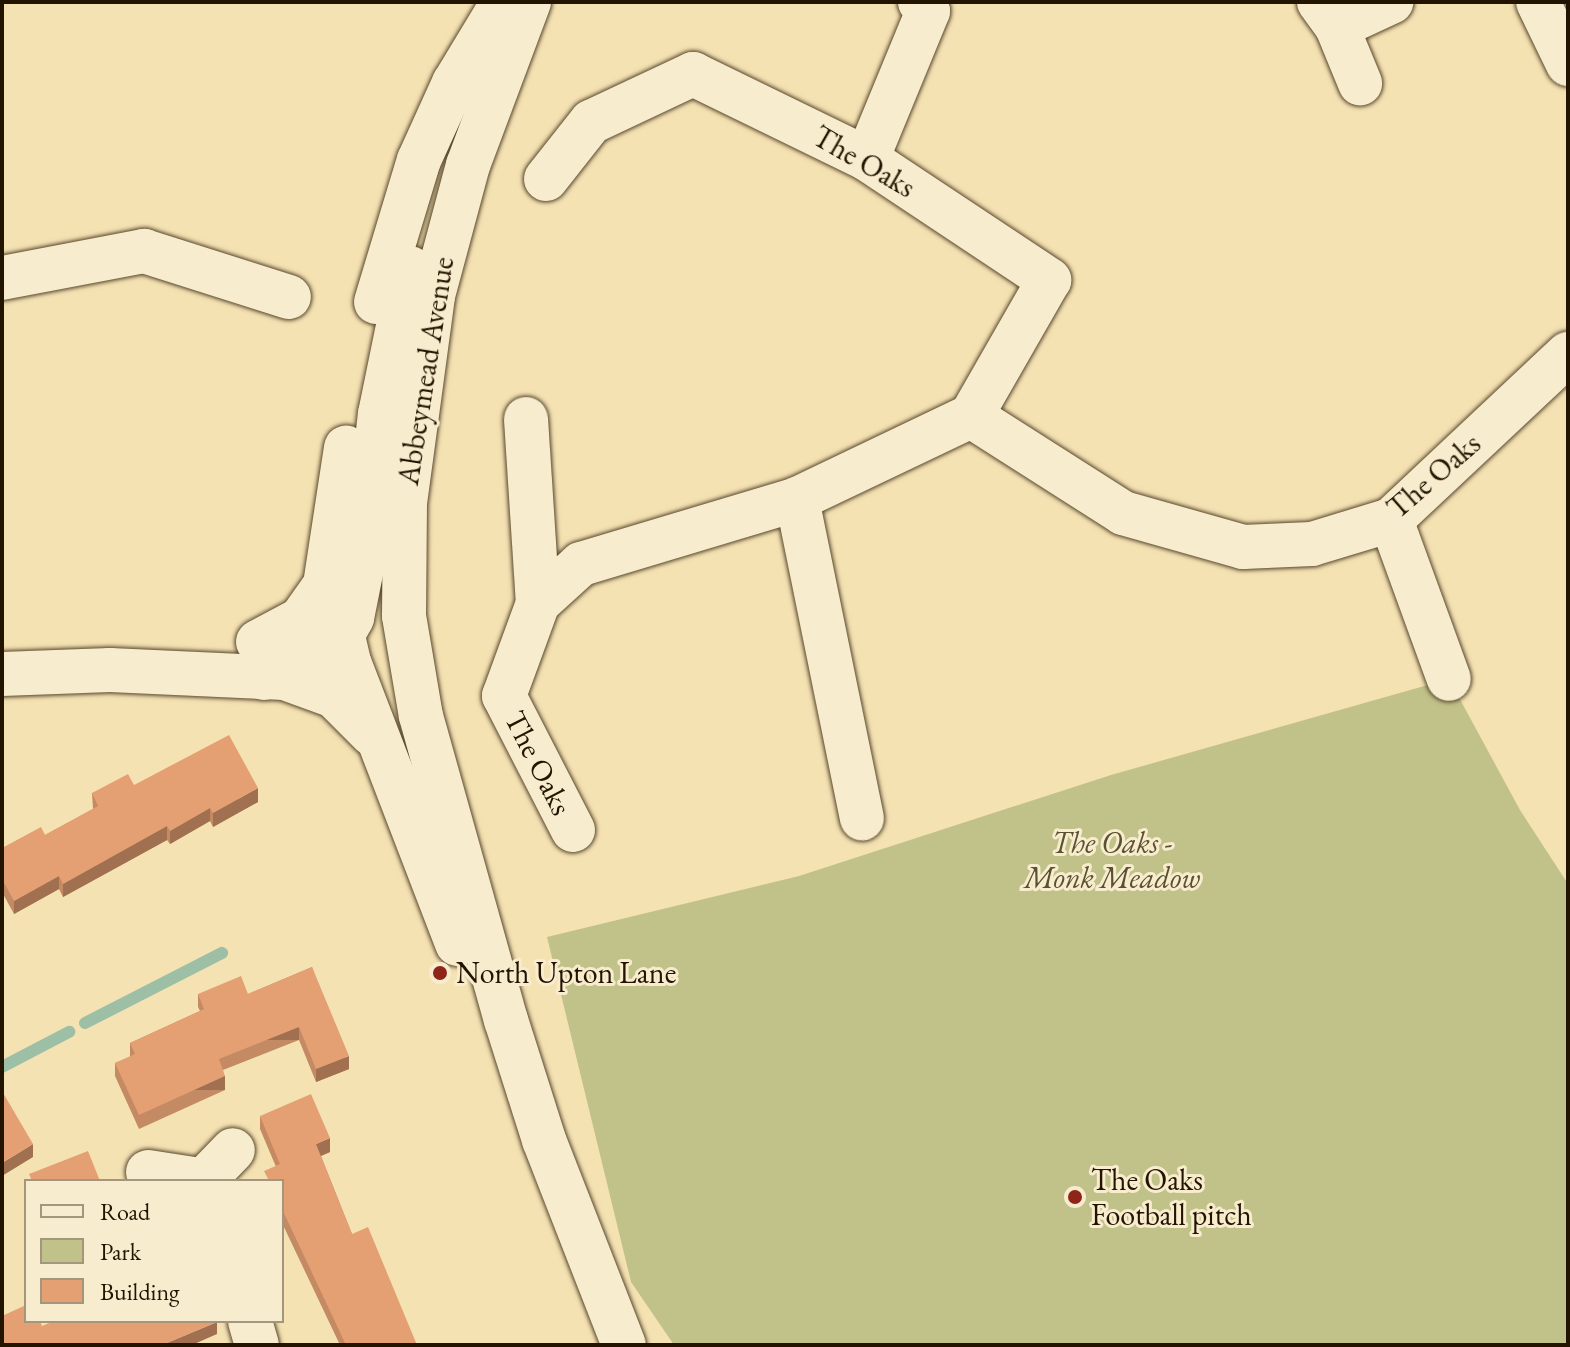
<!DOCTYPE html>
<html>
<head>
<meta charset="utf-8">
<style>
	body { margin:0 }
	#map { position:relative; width:1570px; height:1347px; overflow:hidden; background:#f5e2b3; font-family:"EB Garamond",serif }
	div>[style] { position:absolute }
	.green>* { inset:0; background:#c1c289 }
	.stream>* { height:12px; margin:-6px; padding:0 6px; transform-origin:6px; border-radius:6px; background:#9dbfa6 }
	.roads { filter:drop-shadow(0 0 2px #58482d) drop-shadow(0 0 2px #58482d) }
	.minor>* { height:44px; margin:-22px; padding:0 22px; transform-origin:22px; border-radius:22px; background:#f8ecce }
	.wall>* { inset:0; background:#c48a63 }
	.shaded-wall>* { inset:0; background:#a07050; transform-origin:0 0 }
	.building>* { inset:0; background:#e4a073 }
	.dots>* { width:22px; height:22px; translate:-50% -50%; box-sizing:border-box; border:4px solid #f8ecce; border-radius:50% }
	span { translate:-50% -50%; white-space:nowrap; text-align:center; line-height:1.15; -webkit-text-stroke:6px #f8ecce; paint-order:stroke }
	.street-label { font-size:30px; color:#231400 }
	.park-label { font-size:30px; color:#5a5130; font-style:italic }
	.poi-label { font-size:30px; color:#231400 }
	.left { translate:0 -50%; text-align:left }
	.frame { position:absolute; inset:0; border:4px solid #231400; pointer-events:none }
	.legend { position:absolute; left:24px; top:1179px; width:260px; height:144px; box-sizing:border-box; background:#f8ecce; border:2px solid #a3967c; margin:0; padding:10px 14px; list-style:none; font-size:24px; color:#231400 }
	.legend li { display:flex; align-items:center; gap:16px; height:40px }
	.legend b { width:40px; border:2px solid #a3967c }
</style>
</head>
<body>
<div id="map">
	<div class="green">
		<div style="clip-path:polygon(1449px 679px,1520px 810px,1568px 884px,1568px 1345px,674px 1345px,631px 1282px,547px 937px,799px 876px,1111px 775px)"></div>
	</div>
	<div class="stream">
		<div style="left:85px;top:1023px;width:154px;rotate:-27.1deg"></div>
		<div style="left:2px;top:1067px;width:76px;rotate:-27.6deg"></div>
	</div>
	<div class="roads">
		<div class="minor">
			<div style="left:529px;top:2px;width:174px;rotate:110.5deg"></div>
			<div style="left:468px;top:165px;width:136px;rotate:105deg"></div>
			<div style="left:433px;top:296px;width:208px;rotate:97.7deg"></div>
			<div style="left:405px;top:502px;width:114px;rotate:90.5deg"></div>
			<div style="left:404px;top:616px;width:101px;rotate:80.4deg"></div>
			<div style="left:421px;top:716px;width:316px;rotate:74.4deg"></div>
			<div style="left:506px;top:1020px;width:126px;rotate:72.4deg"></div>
			<div style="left:544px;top:1140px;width:220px;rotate:68.7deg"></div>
			<div style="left:1319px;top:2px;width:31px;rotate:54deg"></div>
			<div style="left:1337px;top:27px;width:60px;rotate:-24.8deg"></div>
			<div style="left:1538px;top:2px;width:69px;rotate:64.2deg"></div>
			<div style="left:1337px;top:27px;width:61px;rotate:67.7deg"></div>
			<div style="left:867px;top:159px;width:160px;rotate:-67.6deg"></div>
			<div style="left:928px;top:11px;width:12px;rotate:-132deg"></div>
			<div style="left:546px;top:179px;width:73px;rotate:-51.7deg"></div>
			<div style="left:591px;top:122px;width:113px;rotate:-25.2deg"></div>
			<div style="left:693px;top:74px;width:194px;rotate:26deg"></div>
			<div style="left:867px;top:159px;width:219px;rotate:33.6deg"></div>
			<div style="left:1049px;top:280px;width:157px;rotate:119.8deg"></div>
			<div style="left:2px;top:278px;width:145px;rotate:-10.8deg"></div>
			<div style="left:144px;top:251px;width:152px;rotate:17.6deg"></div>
			<div style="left:376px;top:302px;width:148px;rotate:-73.2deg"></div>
			<div style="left:419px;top:160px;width:85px;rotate:-65.6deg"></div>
			<div style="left:454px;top:83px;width:95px;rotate:-58.8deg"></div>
			<div style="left:526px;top:419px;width:184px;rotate:86.3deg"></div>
			<div style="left:797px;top:499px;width:326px;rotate:78.5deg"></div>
			<div style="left:1391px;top:520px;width:169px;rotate:70deg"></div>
			<div style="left:337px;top:610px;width:53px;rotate:77deg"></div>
			<div style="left:349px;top:662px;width:302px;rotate:69deg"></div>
			<div style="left:258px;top:642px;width:49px;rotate:-28.1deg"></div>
			<div style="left:301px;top:619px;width:42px;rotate:-54.8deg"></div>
			<div style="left:325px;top:585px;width:139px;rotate:-81.3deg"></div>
			<div style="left:2px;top:674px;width:108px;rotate:-2.1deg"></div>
			<div style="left:110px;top:670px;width:175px;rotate:2.6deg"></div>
			<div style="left:285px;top:678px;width:52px;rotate:20.2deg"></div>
			<div style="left:334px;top:696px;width:54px;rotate:45deg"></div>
			<div style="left:264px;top:678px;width:58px;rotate:-22.2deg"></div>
			<div style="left:318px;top:656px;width:31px;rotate:-40deg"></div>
			<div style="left:342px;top:636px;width:21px;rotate:-61deg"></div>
			<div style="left:352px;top:618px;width:61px;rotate:-78.7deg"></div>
			<div style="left:364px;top:558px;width:145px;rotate:-83.7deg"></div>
			<div style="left:380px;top:414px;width:149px;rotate:-78.4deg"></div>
			<div style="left:573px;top:830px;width:151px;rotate:-117.2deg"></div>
			<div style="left:504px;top:696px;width:99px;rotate:-69.9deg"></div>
			<div style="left:538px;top:603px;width:58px;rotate:-42.2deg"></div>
			<div style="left:581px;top:564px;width:226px;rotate:-16.7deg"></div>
			<div style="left:797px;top:499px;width:193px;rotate:-25.5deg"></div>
			<div style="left:971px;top:416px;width:180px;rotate:32.5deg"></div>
			<div style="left:1123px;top:513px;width:125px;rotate:15.8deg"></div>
			<div style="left:1243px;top:547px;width:69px;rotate:-2.5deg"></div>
			<div style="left:1312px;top:544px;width:83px;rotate:-16.9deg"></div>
			<div style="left:1391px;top:520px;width:243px;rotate:-43.2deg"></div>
			<div style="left:148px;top:1172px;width:59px;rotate:8.8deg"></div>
			<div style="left:205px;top:1179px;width:40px;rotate:-46deg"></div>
			<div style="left:250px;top:1321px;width:25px;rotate:74deg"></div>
		</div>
	</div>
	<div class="wall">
		<div style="clip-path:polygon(134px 785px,258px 802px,213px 827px,210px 821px,170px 844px,167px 840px,63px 897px,59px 889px,14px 914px,2px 892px,2px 848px,45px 835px,93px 809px,92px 793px)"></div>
		<div style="clip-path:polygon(312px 967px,349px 1069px,316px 1082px,299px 1040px,223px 1070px,225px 1090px,139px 1129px,115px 1076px,115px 1063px,130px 1057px,130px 1043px,200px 1011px,198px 1007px,198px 994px,248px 994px)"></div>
		<div style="clip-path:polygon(260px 1116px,330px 1152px,321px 1156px,352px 1234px,417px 1345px,340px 1345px,282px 1223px,282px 1181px,260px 1129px)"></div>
	</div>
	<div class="shaded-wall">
		<div style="clip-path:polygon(258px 788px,258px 802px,213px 827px,213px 813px)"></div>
		<div style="clip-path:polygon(210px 808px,210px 821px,170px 844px,170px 831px)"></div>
		<div style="clip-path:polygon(167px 826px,167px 840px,63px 897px,63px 884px)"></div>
		<div style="clip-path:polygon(59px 876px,59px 889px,14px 914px,14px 901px)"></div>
		<div style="left:299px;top:1027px;width:13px;height:86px;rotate:90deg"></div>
		<div style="clip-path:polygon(349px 1056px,349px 1069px,316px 1082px,316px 1069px)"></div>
		<div style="left:225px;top:1076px;width:14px;height:94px;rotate:90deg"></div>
		<div style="clip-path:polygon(330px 1138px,330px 1152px,316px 1158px,316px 1144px)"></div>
		<div style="clip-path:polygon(33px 1144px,33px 1157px,2px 1176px,2px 1163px)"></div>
		<div style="clip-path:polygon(217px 1322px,217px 1334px,192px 1345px,162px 1345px)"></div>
	</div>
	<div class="building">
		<div style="clip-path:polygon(229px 735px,258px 788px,213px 813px,210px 808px,170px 831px,167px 826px,63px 884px,59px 876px,14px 901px,2px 879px,2px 848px,41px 827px,45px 835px,98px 806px,92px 793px,128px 774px,134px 785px)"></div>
		<div style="clip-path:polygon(312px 967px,349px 1056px,316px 1069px,299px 1027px,219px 1059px,225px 1076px,139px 1115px,115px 1063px,135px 1054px,130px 1043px,204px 1009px,198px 994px,241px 976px,248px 994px)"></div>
		<div style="clip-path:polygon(2px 1091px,33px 1144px,2px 1163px)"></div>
		<div style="clip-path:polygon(311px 1094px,330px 1138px,316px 1144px,352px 1234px,368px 1227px,417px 1345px,346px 1345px,282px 1209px,282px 1181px,269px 1181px,264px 1171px,280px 1164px,260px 1116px)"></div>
		<div style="clip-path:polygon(88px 1151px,100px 1181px,32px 1181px,29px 1174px)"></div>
		<div style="clip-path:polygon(26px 1305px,26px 1321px,40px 1321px,42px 1326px,54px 1321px,217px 1322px,162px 1345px,2px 1345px,2px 1316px)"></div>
	</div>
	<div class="dots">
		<div style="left:440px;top:973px;background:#8f2418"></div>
		<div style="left:1075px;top:1197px;background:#8f2418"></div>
	</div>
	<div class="street-label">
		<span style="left:864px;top:162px;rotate:30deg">The Oaks</span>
		<span style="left:426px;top:371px;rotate:-81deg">Abbeymead Avenue</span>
		<span style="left:1434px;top:476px;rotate:-41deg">The Oaks</span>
		<span style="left:538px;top:763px;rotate:63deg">The Oaks</span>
	</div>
	<div class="park-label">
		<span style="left:1112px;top:860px">The Oaks -<br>Monk Meadow</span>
	</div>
	<div class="poi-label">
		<span class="left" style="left:456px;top:973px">North Upton Lane</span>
		<span class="left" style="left:1091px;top:1197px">The Oaks<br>Football pitch</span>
	</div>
	<div class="frame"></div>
	<ul class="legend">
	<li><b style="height:10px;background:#f8ecce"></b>Road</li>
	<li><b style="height:22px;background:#c1c289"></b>Park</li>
	<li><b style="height:22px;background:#e4a073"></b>Building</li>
	</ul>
</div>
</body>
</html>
